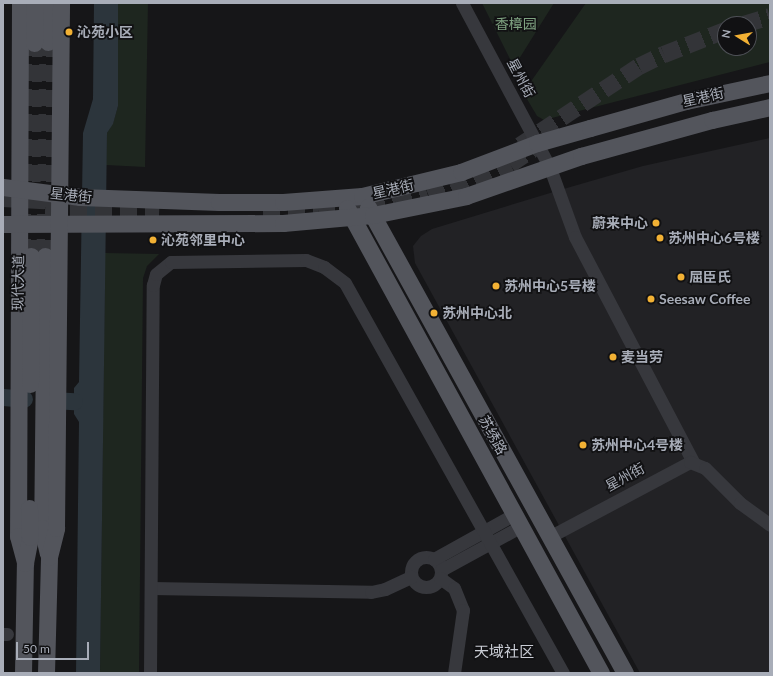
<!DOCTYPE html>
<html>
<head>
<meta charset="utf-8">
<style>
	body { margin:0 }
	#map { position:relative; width:773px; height:676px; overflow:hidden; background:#161618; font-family:Lato,"Noto Sans SC",sans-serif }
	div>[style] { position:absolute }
	.built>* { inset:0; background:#222225 }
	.green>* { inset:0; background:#1e261f }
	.water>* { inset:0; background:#2c353c }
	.river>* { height:17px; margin:-8.5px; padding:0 8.5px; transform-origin:8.5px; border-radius:8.5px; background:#2c353c }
	.major-tunnel>* { height:17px; margin-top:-8.5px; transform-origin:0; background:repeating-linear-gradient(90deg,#333438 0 17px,transparent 0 25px) }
	.minor>* { height:13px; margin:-6.5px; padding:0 6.5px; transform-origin:6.5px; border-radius:6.5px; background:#37383d }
	.minor>.ring { margin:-6.5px; padding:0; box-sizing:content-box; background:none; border:13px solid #37383d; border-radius:50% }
	.major>* { height:17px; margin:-8.5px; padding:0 8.5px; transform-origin:8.5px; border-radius:8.5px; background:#53555c }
	.dots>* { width:11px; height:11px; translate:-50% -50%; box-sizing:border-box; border:2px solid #111113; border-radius:50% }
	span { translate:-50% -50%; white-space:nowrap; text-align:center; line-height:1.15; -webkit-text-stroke:3.5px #111113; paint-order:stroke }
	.park-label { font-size:14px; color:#7fa381 }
	.poi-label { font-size:14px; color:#a8adb8; font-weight:700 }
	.left { translate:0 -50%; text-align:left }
	.right { translate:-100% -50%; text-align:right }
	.street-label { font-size:14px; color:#a8adb8 }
	.neighbourhood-label { font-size:15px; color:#c9ccd4 }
	.frame { position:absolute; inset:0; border:4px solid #a8adb8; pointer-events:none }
	.north { position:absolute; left:717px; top:16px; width:40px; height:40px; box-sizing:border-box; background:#111113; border:1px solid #4d4f55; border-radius:50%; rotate:281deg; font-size:11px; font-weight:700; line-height:16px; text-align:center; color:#a8adb8 }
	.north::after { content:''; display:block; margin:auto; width:14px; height:18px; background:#f2b134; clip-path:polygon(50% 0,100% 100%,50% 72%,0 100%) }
	.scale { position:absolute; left:16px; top:642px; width:73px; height:18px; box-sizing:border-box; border:2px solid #a8adb8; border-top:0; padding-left:5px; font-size:12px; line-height:14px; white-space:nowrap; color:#a8adb8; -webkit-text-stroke:3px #111113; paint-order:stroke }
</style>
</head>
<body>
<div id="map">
	<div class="built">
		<div style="clip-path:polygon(770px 138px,770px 673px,640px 673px,415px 263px,413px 246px,421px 236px,432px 229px,560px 190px,643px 166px)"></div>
	</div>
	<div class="green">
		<div style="clip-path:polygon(118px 3px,148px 3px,145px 167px,106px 165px,107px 133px,113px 123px,118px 106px)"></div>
		<div style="clip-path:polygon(482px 3px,554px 3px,514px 67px)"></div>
		<div style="clip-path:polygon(evenodd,586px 3px,770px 3px,770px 62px,544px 120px,537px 116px,527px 99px,532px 80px,586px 3px,725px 24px,749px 24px,749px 48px,725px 48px,725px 24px)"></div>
		<div style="clip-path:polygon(105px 253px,159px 254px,147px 266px,143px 278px,139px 673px,100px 673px)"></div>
	</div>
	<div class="water">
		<div style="clip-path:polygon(94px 3px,118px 3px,118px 106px,113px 124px,107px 133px,100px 673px,76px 673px,79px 422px,74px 414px,74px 388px,79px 382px,83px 133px,93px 99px)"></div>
	</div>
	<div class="river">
		<div style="left:3px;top:397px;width:21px;rotate:5deg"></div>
		<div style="left:52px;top:400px;width:22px;rotate:3deg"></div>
	</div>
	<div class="major-tunnel">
		<div style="left:744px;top:24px;width:27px;rotate:-17deg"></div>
		<div style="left:520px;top:145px;width:143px;rotate:-33.6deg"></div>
		<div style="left:639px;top:66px;width:28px;rotate:-26deg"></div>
		<div style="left:664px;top:54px;width:66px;rotate:-21.5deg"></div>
		<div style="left:453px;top:192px;width:64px;rotate:-26.2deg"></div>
		<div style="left:510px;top:164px;width:29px;rotate:-34deg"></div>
		<div style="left:3px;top:198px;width:56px;rotate:3.1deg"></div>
		<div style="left:263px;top:210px;width:55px;rotate:-1deg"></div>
		<div style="left:318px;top:209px;width:78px;rotate:-6.7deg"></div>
		<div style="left:395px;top:200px;width:33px;rotate:-16deg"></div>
		<div style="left:427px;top:191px;width:40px;rotate:-22deg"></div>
		<div style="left:45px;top:212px;width:114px;rotate:2deg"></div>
		<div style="left:31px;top:256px;width:213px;rotate:-89.2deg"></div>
		<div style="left:45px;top:256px;width:214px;rotate:-89.2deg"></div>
	</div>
	<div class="minor">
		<div style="left:462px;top:3px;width:187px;rotate:61.9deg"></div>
		<div style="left:550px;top:168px;width:73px;rotate:70.1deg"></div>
		<div style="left:575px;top:237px;width:254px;rotate:62.3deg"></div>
		<div style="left:549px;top:537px;width:160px;rotate:-28deg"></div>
		<div style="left:690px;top:462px;width:16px;rotate:22deg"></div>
		<div style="left:705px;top:468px;width:49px;rotate:45deg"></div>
		<div style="left:740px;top:503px;width:37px;rotate:36deg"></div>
		<div class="ring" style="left:411px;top:557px;width:17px;height:17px"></div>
		<div style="left:434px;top:559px;width:90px;rotate:-29.1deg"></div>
		<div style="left:441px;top:570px;width:90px;rotate:-28.6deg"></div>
		<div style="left:440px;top:578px;width:17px;rotate:36deg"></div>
		<div style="left:454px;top:588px;width:24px;rotate:68deg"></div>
		<div style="left:463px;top:610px;width:64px;rotate:98.1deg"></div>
		<div style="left:151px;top:588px;width:220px;rotate:1deg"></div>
		<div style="left:371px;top:592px;width:14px;rotate:-12deg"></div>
		<div style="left:385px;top:589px;width:29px;rotate:-25deg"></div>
		<div style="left:3px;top:634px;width:4px"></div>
		<div style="left:150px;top:673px;width:388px;rotate:-89.6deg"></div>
		<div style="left:153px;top:285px;width:11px;rotate:-75deg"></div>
		<div style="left:156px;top:274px;width:19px;rotate:-39deg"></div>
		<div style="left:171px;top:262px;width:135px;rotate:-0.8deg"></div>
		<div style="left:306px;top:260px;width:19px;rotate:21deg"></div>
		<div style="left:324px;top:267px;width:26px;rotate:37deg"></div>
		<div style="left:345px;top:283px;width:447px;rotate:60.8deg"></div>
	</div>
	<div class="major">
		<div style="left:20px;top:3px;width:533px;rotate:90.21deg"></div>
		<div style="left:18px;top:536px;width:28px;rotate:75deg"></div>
		<div style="left:48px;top:42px;width:39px;rotate:-89deg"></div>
		<div style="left:34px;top:43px;width:40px;rotate:-88.6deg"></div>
		<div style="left:3px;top:187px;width:78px;rotate:7.4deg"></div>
		<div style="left:80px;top:197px;width:139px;rotate:2.1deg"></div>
		<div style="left:219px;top:202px;width:64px"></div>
		<div style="left:283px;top:202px;width:79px;rotate:-4.3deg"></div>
		<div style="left:362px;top:196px;width:102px;rotate:-13.6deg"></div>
		<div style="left:461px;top:172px;width:81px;rotate:-20.9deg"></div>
		<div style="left:537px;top:143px;width:55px;rotate:-15.8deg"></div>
		<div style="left:590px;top:128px;width:100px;rotate:-15.7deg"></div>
		<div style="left:686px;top:101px;width:86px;rotate:-12.1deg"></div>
		<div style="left:368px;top:207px;width:532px;rotate:61.12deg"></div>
		<div style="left:347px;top:208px;width:530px;rotate:61.36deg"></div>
		<div style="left:3px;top:224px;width:280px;rotate:-0.2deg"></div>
		<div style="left:283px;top:223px;width:90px;rotate:-5.1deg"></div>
		<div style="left:373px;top:215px;width:95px;rotate:-11.5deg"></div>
		<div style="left:466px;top:196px;width:122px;rotate:-19.2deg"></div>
		<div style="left:581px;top:156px;width:136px;rotate:-15.4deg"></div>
		<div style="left:712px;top:120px;width:59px;rotate:-12.6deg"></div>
		<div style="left:45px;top:256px;width:272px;rotate:90.6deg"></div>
		<div style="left:42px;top:528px;width:26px;rotate:77deg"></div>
		<div style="left:30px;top:384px;width:128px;rotate:-89.6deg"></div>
		<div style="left:23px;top:673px;width:110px;rotate:-89deg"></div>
		<div style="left:25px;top:563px;width:26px;rotate:-79deg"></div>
		<div style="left:30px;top:537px;width:29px;rotate:-92deg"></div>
		<div style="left:46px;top:673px;width:116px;rotate:-88.5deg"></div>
		<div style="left:49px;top:557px;width:30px;rotate:-76deg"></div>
		<div style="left:56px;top:528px;width:525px;rotate:-89.45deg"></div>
	</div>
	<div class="dots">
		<div style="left:69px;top:32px;background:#f2b134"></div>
		<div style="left:656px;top:223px;background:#f2b134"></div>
		<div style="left:660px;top:238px;background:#f2b134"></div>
		<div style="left:153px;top:240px;background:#f2b134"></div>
		<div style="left:681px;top:277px;background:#f2b134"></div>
		<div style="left:496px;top:286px;background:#f2b134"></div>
		<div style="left:651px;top:299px;background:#f2b134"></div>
		<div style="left:434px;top:313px;background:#f2b134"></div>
		<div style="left:613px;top:357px;background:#f2b134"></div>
		<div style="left:583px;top:445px;background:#f2b134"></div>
	</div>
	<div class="park-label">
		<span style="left:516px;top:24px">香樟园</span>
	</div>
	<div class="poi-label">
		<span class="left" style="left:77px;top:32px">沁苑小区</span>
		<span class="right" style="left:648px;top:223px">蔚来中心</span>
		<span class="left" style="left:668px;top:238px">苏州中心6号楼</span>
		<span class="left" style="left:161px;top:240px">沁苑邻里中心</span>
		<span class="left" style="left:689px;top:277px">屈臣氏</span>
		<span class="left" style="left:504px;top:286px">苏州中心5号楼</span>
		<span class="left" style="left:659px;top:299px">Seesaw Coffee</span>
		<span class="left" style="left:442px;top:313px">苏州中心北</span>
		<span class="left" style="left:621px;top:357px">麦当劳</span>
		<span class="left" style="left:591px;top:445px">苏州中心4号楼</span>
	</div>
	<div class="street-label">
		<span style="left:521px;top:78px;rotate:62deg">星州街</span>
		<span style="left:703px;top:97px;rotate:-13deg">星港街</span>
		<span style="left:393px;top:189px;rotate:-13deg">星港街</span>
		<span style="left:71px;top:195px;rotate:6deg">星港街</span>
		<span style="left:18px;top:283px;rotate:-89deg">现代大道</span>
		<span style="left:493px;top:435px;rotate:61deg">苏绣路</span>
		<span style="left:625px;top:477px;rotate:-29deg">星州街</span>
	</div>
	<div class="neighbourhood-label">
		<span style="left:504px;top:652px">天域社区</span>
	</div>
	<div class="frame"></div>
	<div class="north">N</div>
	<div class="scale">50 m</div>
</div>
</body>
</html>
